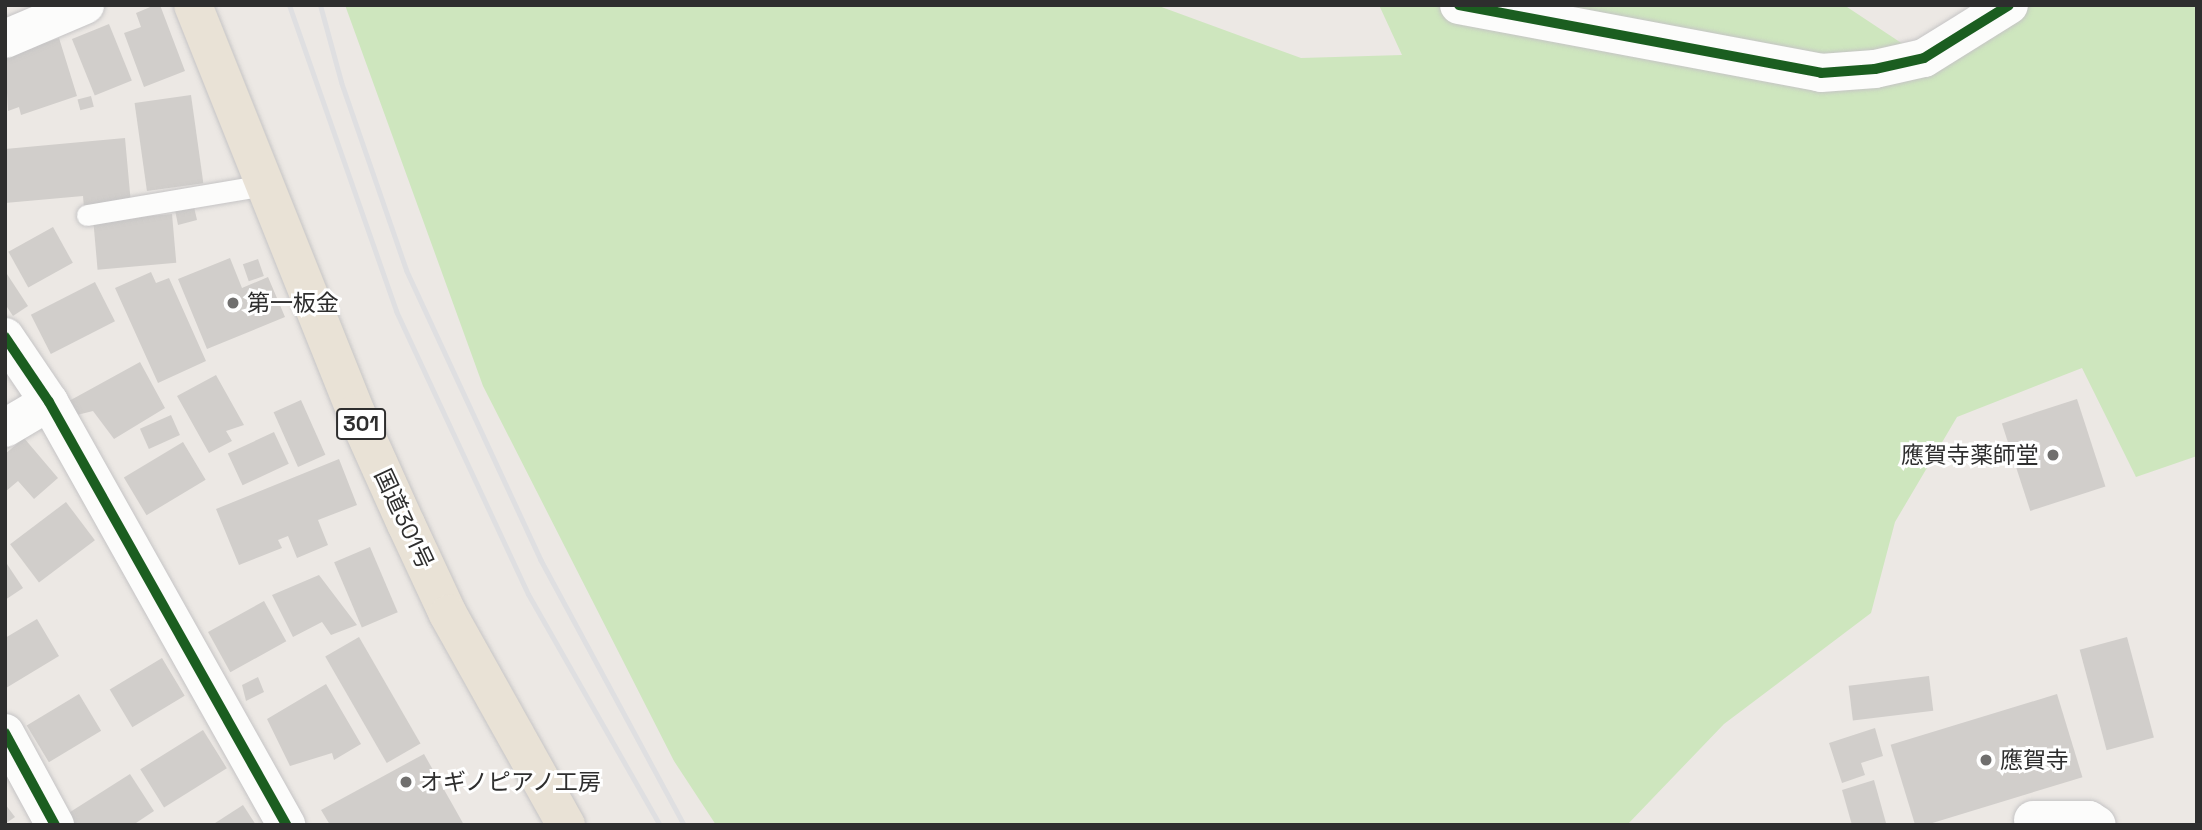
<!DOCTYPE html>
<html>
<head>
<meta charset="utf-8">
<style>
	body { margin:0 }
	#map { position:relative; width:2202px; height:830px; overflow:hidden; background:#ece8e4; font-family:"Space Grotesk","Noto Sans JP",sans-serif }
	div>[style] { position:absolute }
	.green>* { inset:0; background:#cee6be }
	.building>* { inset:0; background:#d1cecb; transform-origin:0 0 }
	.roads { filter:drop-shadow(0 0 2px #c5c4c5) drop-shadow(0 0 2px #c5c4c5) }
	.service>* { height:21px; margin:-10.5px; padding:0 10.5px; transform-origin:10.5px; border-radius:10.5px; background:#fcfcfb }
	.minor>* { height:38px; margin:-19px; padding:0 19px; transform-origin:19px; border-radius:19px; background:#fcfcfb }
	.tertiary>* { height:38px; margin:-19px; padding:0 19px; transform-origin:19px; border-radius:19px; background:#fcfcfb }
	.trunk>* { height:38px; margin:-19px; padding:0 19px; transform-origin:19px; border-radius:19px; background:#e9e2d6 }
	.rail>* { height:5px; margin:-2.5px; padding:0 2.5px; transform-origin:2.5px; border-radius:2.5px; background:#dfdfe1 }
	.cycleway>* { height:10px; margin:-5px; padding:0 5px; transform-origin:5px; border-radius:5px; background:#1b5e20 }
	.dots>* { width:19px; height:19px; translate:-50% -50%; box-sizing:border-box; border:4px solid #fff; border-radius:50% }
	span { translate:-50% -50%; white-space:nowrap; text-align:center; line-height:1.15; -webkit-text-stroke:6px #fff; paint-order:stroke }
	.shield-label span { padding:2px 5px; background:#fff; border:2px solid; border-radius:5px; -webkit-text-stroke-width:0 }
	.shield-label { font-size:21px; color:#2e2e2e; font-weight:700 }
	.poi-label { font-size:23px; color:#2e2e2e }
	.left { translate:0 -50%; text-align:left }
	.right { translate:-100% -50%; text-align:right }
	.street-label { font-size:23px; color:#2e2e2e }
	.frame { position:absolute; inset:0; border:7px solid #2e2e2e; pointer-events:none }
</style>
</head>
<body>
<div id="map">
	<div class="green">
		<div style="clip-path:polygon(345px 5px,1156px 5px,1301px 58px,1402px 55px,1379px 5px,1844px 5px,1924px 58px,2004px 5px,2197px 5px,2197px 456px,2136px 477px,2082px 368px,1957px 417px,1895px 522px,1871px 613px,1724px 724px,1627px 825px,716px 825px,674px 761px,483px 386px)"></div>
	</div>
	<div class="building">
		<div style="clip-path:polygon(155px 5px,160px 5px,185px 71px,144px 87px,124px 33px,141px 27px,136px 13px)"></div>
		<div style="left:109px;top:24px;width:61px;height:40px;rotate:68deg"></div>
		<div style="clip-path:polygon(59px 38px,77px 96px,21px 115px,19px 107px,8px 111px,5px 56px)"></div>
		<div style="left:191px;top:95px;width:89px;height:57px;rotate:82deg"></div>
		<div style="left:91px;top:96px;width:11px;height:14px;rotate:75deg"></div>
		<div style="clip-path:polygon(125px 138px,131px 204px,84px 208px,83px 196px,5px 203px,5px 149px)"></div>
		<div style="clip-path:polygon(194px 207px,197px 220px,178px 225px,175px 210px)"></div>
		<div style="left:172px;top:214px;width:49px;height:79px;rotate:85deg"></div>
		<div style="left:53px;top:227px;width:41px;height:51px;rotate:61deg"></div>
		<div style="clip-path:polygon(230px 258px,242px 288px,268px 277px,285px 317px,207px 349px,178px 279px)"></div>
		<div style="left:258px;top:259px;width:18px;height:16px;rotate:71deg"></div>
		<div style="clip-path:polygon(5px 271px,28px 306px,13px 316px,5px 304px)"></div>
		<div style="clip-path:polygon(151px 272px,156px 283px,169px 278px,206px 361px,158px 383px,115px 288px)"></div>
		<div style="left:95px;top:282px;width:44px;height:72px;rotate:63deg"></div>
		<div style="clip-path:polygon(140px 362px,165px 408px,114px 439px,93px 411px,77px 415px,69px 401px)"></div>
		<div style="clip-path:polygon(216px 375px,244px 425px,226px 431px,232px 441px,209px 453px,177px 396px)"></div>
		<div style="left:2077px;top:399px;width:92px;height:79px;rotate:72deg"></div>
		<div style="left:301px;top:400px;width:60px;height:30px;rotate:66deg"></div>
		<div style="left:171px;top:415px;width:22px;height:34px;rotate:66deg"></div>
		<div style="left:274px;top:432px;width:35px;height:51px;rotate:65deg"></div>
		<div style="clip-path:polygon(24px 438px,58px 478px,34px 499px,18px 481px,5px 492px,5px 454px)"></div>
		<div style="left:183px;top:442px;width:44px;height:69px;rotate:59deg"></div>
		<div style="clip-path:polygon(339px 459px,357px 505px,318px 520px,328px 545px,297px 558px,288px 536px,278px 540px,282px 548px,239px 565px,216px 509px)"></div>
		<div style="left:66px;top:502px;width:48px;height:70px;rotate:53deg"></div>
		<div style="left:370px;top:547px;width:71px;height:39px;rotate:67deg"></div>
		<div style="clip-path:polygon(5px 561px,23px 588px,5px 600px)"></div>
		<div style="clip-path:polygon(319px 575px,357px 625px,331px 635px,322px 622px,293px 637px,272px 595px)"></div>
		<div style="left:264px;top:601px;width:46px;height:64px;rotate:61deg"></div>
		<div style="clip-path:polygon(37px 619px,59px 656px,6px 688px,5px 638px)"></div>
		<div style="left:359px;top:637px;width:123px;height:39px;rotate:60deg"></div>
		<div style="left:2127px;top:637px;width:104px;height:49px;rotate:75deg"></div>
		<div style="left:162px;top:658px;width:44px;height:61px;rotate:59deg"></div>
		<div style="left:1929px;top:676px;width:35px;height:81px;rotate:83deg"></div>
		<div style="clip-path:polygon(258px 677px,264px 692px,246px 701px,242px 685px)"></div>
		<div style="clip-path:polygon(326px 684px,361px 744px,334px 760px,332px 753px,290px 766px,267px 719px)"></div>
		<div style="left:79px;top:694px;width:43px;height:61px;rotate:59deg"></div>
		<div style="left:2057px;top:694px;width:87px;height:174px;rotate:73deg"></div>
		<div style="clip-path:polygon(1875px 728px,1883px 756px,1861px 763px,1865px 775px,1842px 783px,1829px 743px)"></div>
		<div style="left:203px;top:730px;width:45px;height:74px;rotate:58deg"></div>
		<div style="clip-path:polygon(424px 754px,464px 825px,330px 825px,321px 810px)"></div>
		<div style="clip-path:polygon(130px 774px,154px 811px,133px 825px,74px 825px,67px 814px)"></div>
		<div style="clip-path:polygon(1874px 780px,1886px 823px,1852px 825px,1842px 790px)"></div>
		<div style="clip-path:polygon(5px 804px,15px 817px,5px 824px)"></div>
		<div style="clip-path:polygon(243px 805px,256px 825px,212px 825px)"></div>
	</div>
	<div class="roads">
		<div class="service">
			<div style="left:87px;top:215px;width:181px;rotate:-9.6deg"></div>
		</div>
		<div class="minor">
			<div style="left:5px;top:39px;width:87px;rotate:-23deg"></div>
			<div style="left:5px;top:337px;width:78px;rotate:55.9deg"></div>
			<div style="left:49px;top:402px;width:485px;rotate:60.7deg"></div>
			<div style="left:5px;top:428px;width:51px;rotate:-30.6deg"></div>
			<div style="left:5px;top:733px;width:105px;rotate:61.5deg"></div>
			<div style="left:2033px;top:820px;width:56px"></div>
			<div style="left:2089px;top:820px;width:9px;rotate:32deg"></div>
		</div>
		<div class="tertiary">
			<div style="left:1459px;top:5px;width:368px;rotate:10.6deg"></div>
			<div style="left:1821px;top:73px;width:54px;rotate:-4.2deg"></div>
			<div style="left:1875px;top:69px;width:50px;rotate:-12.7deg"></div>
			<div style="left:1924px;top:58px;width:100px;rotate:-31.9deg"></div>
		</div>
		<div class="trunk">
			<div style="left:193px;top:5px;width:439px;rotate:68.2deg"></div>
			<div style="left:356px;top:413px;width:122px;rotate:65.8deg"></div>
			<div style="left:406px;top:524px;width:99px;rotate:65deg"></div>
			<div style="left:448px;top:614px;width:242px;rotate:60.8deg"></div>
		</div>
	</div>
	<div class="rail">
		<div style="left:289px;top:5px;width:324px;rotate:70.7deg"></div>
		<div style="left:396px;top:311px;width:312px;rotate:65deg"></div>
		<div style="left:528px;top:594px;width:266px;rotate:60.3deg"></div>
		<div style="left:320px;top:5px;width:80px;rotate:74.7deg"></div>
		<div style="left:341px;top:82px;width:199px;rotate:70.9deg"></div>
		<div style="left:406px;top:270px;width:319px;rotate:65.1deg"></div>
		<div style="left:540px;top:559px;width:302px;rotate:61.6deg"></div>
	</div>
	<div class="cycleway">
		<div style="left:1459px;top:5px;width:368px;rotate:10.6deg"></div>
		<div style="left:1821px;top:73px;width:54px;rotate:-4.2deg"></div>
		<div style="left:1875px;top:69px;width:50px;rotate:-12.7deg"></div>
		<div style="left:1924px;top:58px;width:100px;rotate:-31.9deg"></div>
		<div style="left:5px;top:337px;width:78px;rotate:55.9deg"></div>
		<div style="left:49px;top:402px;width:485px;rotate:60.7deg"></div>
		<div style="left:5px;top:733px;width:105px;rotate:61.5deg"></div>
	</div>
	<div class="dots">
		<div style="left:233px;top:303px;background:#706f6e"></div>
		<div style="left:2053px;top:455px;background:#706f6e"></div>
		<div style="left:1986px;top:760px;background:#706f6e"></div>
		<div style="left:406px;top:782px;background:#706f6e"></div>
	</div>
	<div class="shield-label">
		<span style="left:361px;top:424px">301</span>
	</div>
	<div class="poi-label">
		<span class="left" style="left:247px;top:303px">第一板金</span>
		<span class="right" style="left:2039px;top:455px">應賀寺薬師堂</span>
		<span class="left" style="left:2000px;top:760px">應賀寺</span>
		<span class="left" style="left:420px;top:782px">オギノピアノ工房</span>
	</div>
	<div class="street-label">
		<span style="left:404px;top:519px;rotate:65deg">国道301号</span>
	</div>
	<div class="frame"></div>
</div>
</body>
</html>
